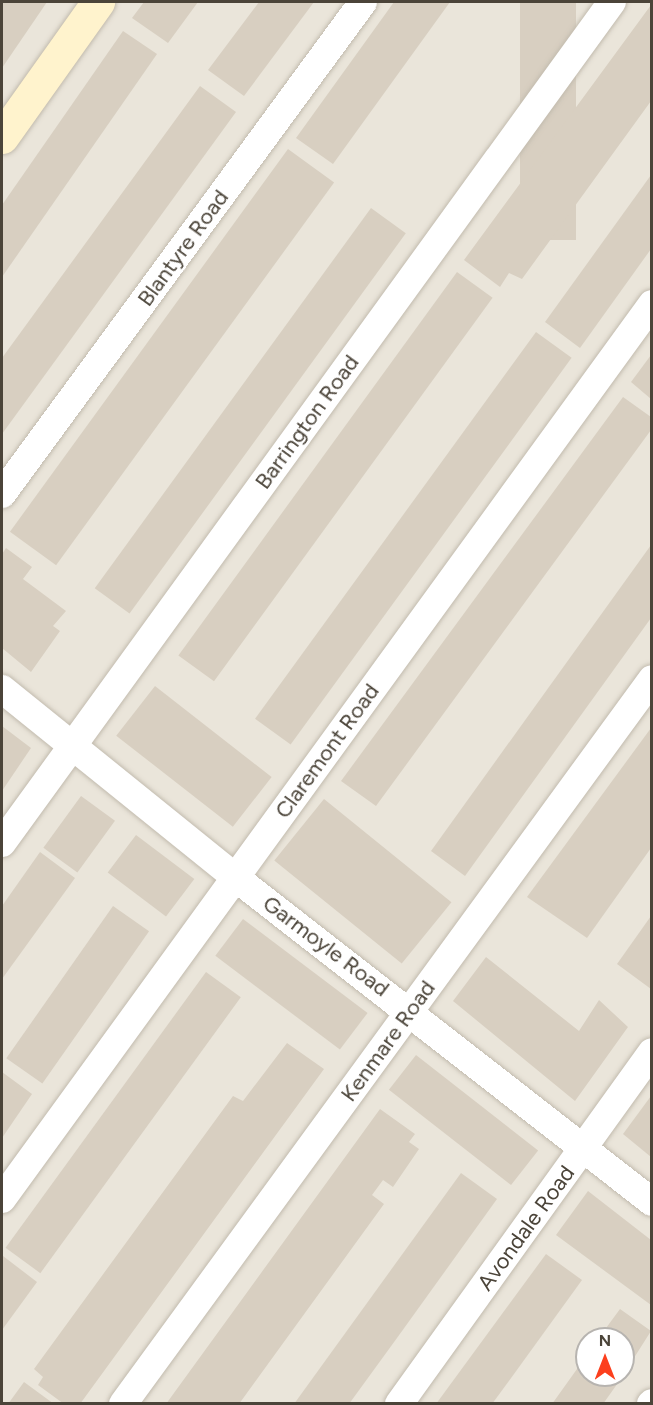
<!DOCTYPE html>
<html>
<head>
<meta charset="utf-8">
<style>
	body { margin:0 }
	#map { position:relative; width:653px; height:1405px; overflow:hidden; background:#f6f3ec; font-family:Figtree,sans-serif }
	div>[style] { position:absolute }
	.residential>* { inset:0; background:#eae5da }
	.building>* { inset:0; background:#d8cfc1; transform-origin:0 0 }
	.roads { filter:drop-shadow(0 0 2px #c2bbae) drop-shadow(0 0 2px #c2bbae) }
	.minor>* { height:28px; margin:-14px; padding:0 14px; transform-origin:14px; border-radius:14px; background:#fff }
	.secondary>* { height:33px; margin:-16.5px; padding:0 16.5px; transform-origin:16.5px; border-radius:16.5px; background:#fff3cd }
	span { translate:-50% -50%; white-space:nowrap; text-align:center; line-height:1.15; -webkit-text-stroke:5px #fff; paint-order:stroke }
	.street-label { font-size:22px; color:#4b4439 }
	.frame { position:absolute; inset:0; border:3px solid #4b4439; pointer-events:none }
	.north { position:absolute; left:575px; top:1327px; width:60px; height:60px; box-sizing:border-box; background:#fff; border:2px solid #b7b4b0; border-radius:50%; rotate:0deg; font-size:16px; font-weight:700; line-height:24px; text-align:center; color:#4b4439 }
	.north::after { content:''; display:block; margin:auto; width:21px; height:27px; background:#fc3f1d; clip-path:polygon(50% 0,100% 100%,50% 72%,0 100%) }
</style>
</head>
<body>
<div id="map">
	<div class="residential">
		<div style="clip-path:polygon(evenodd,2px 2px,651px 2px,651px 1403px,2px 1404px,2px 2px,587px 1339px,623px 1339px,623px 1375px,587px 1375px,587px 1339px)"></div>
	</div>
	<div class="building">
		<div style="clip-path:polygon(2px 2px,47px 2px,2px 68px)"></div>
		<div style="clip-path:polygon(144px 2px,198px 2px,168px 43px,132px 18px)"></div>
		<div style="clip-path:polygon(259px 2px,314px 2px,244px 96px,208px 70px)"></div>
		<div style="clip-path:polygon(394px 2px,450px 2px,333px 164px,296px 138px)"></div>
		<div style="left:520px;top:2px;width:56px;height:238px"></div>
		<div style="clip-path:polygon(651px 5px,651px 101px,522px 279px,509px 273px,500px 287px,464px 260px)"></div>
		<div style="clip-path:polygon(123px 31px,157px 54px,2px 277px,2px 205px)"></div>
		<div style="clip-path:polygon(200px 86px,236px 112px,2px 434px,2px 358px)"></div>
		<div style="left:288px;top:149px;width:57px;height:473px;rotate:36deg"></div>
		<div style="clip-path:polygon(651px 175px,651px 249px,580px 348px,545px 322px)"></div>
		<div style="left:371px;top:208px;width:43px;height:470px;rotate:36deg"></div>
		<div style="left:457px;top:272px;width:44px;height:474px;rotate:36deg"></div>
		<div style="left:536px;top:332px;width:44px;height:478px;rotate:36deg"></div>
		<div style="clip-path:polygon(651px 355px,651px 399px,631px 382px)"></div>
		<div style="clip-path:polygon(623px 397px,651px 417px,651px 430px,376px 806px,341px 781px)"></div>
		<div style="clip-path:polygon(651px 545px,651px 618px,465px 876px,431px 851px)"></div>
		<div style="clip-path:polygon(6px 548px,32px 567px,23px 579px,66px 611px,53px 626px,60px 631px,31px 672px,2px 648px,2px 554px)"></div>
		<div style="left:155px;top:686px;width:148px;height:63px;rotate:38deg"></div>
		<div style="clip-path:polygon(2px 726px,31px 748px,2px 791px)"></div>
		<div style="clip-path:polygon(651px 728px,651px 848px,587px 938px,527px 897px)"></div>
		<div style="left:81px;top:796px;width:42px;height:64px;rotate:36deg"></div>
		<div style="left:324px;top:799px;width:164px;height:79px;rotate:39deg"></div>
		<div style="left:136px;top:835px;width:73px;height:47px;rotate:37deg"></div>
		<div style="clip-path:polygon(40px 852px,75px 878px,2px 979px,2px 906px)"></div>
		<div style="left:113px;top:906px;width:44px;height:186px;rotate:35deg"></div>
		<div style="clip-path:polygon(651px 916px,651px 989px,617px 964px)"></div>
		<div style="left:243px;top:919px;width:156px;height:46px;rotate:37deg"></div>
		<div style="clip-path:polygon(486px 957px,579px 1031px,599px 1000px,628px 1027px,575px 1101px,453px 1001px)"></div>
		<div style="left:206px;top:972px;width:43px;height:341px;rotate:36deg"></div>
		<div style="clip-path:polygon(287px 1043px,324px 1069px,80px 1404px,64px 1404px,38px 1385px,43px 1377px,34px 1369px,233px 1096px,243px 1101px)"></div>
		<div style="left:416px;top:1055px;width:155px;height:44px;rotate:38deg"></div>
		<div style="clip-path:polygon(2px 1072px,32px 1094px,2px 1138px)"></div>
		<div style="clip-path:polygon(651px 1096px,651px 1157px,623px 1134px)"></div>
		<div style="clip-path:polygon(380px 1109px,415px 1134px,409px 1142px,419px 1149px,393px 1187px,383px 1180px,372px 1195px,384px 1204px,239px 1404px,166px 1404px)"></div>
		<div style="clip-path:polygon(461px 1173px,497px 1199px,397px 1338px,349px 1404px,294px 1404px)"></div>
		<div style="clip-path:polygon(588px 1191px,651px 1240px,651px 1305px,556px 1235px)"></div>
		<div style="clip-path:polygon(546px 1254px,582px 1280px,514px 1374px,492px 1404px,436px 1404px)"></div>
		<div style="clip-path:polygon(3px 1256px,37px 1282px,2px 1330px,2px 1258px)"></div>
		<div style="clip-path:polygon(620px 1309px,651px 1331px,620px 1380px,603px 1404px,552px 1404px,587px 1355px,587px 1375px,623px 1375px,623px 1339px,598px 1339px)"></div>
		<div style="clip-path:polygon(24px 1382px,54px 1404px,8px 1404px)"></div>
	</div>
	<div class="roads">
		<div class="minor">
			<div style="left:2px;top:494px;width:610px;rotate:-53.73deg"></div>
			<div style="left:2px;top:689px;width:301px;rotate:38.9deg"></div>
			<div style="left:236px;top:878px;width:527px;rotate:37.91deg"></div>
			<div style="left:2px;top:843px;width:1039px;rotate:-54.05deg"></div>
			<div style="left:2px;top:1199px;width:1106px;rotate:-54.01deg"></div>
			<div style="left:123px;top:1404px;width:897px;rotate:-53.88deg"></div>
			<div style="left:399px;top:1404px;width:433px;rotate:-54.3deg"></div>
			<div style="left:651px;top:1404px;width:1px;rotate:-45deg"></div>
		</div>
		<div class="secondary">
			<div style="left:2px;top:137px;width:166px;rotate:-54.6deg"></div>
		</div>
	</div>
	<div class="street-label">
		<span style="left:183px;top:248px;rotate:-54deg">Blantyre Road</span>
		<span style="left:307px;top:422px;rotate:-54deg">Barrington Road</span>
		<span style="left:327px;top:751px;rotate:-54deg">Claremont Road</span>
		<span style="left:326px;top:946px;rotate:37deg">Garmoyle Road</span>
		<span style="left:388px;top:1041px;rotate:-54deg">Kenmare Road</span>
		<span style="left:526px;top:1228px;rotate:-54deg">Avondale Road</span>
	</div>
	<div class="frame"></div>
	<div class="north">N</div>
</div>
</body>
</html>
